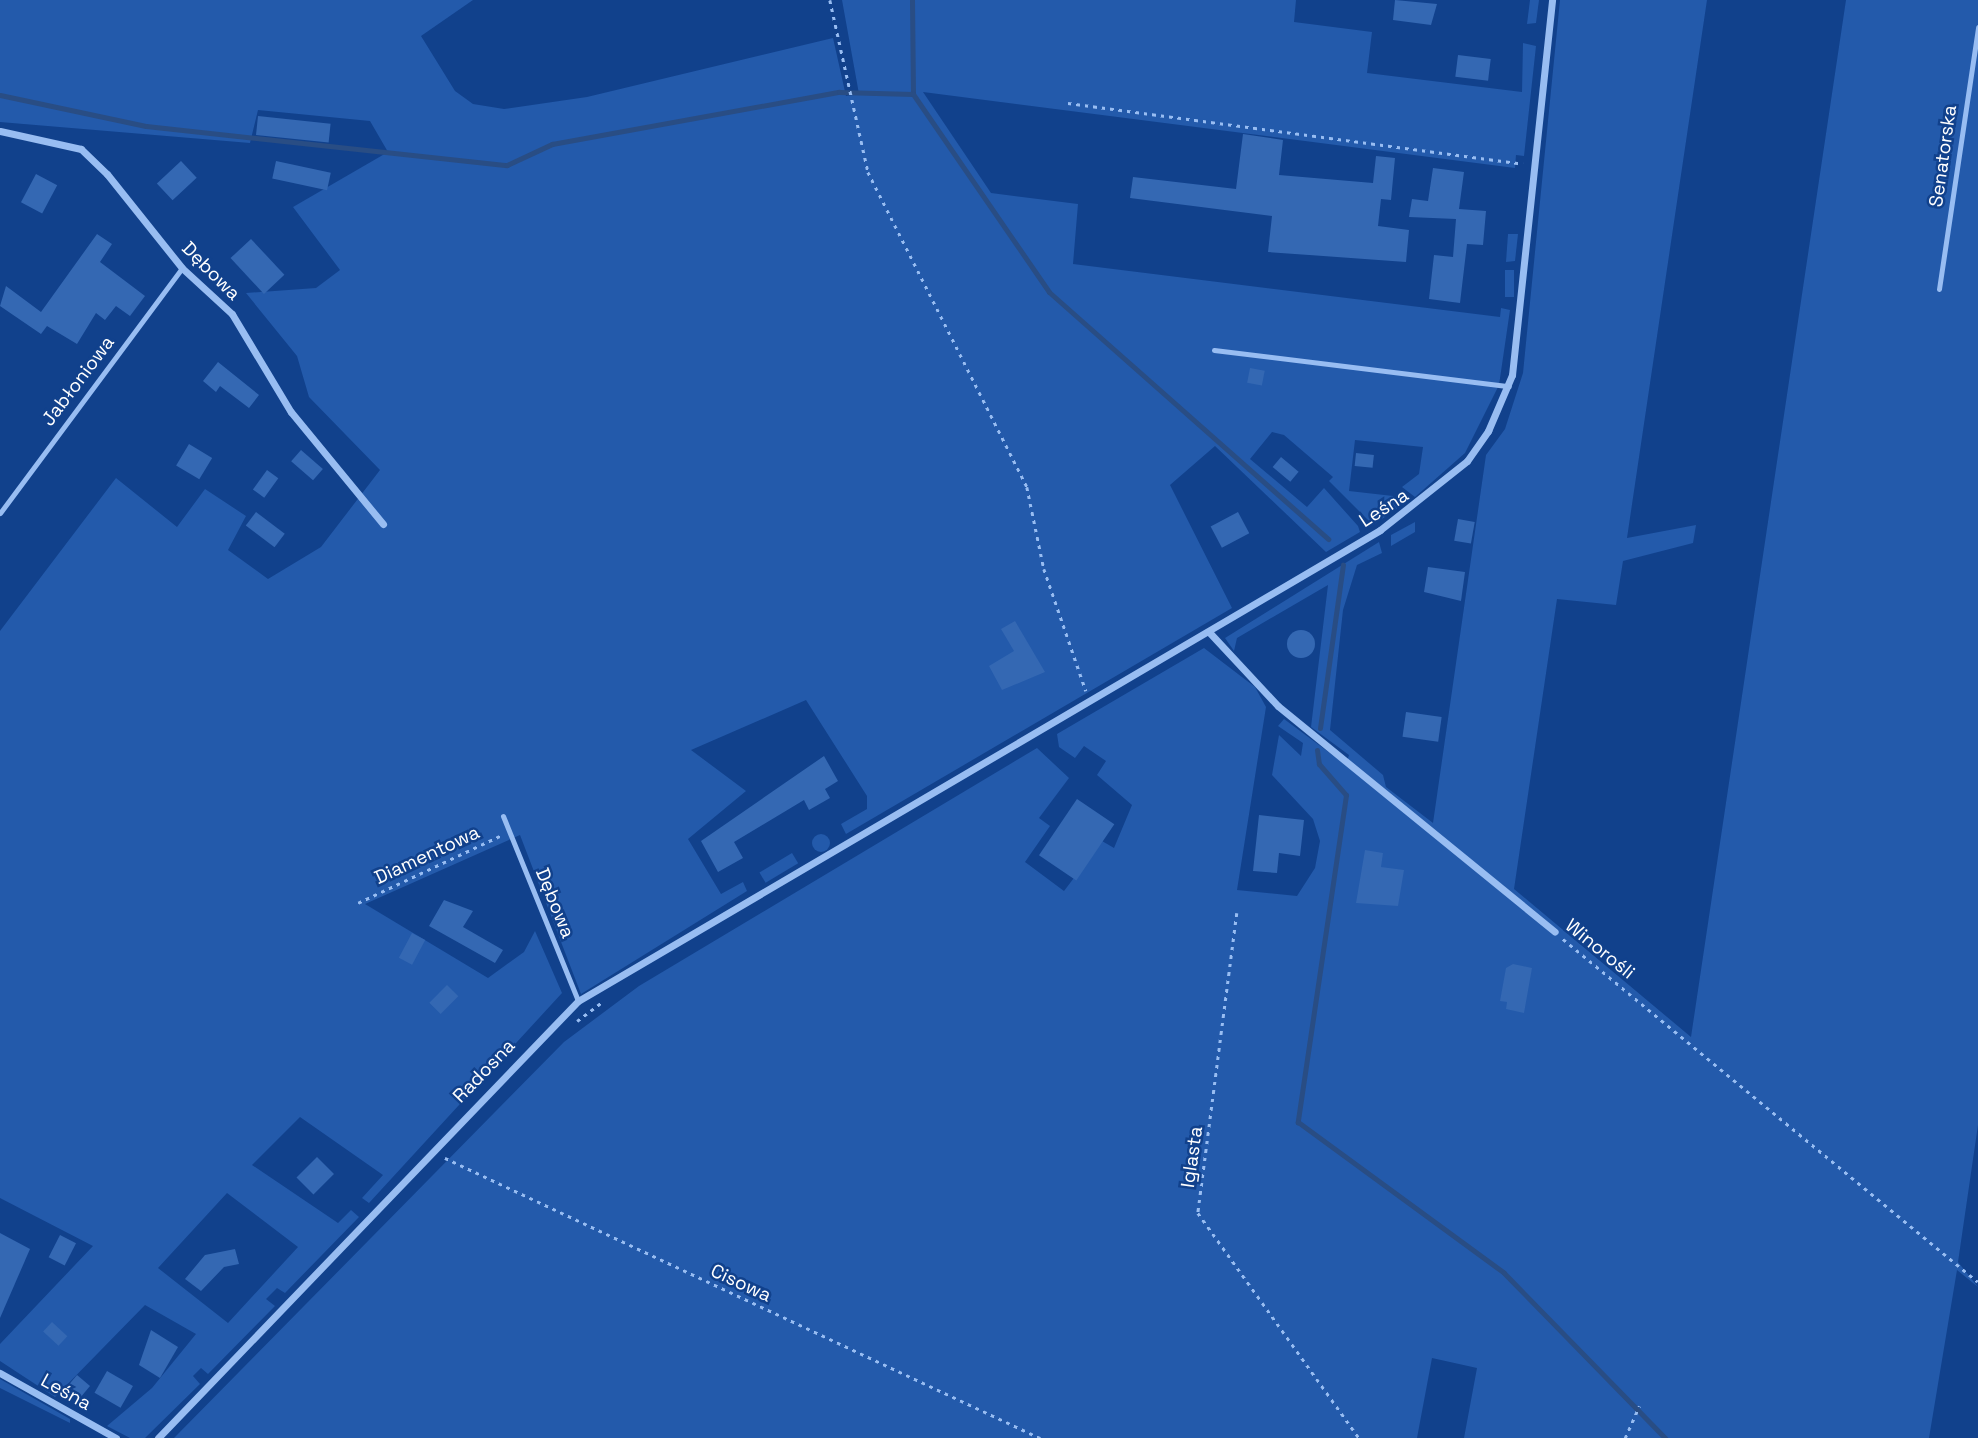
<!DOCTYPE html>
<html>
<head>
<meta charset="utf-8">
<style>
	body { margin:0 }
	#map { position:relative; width:1978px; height:1438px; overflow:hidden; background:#11418c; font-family:"Space Grotesk",sans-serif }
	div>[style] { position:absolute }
	.green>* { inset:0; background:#235aab; transform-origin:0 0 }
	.round { border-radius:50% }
	.stream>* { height:5px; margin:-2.5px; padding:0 2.5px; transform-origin:2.5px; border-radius:2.5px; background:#294d84 }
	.building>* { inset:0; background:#3468b3; transform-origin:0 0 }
	.path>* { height:2.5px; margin-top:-1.25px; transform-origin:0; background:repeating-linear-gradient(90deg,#98bdf2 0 3.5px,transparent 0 8.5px) }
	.lane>* { height:5px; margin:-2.5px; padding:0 2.5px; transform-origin:2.5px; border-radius:2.5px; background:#98bdf2 }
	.street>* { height:7px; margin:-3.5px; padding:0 3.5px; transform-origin:3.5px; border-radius:3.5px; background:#98bdf2 }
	span { translate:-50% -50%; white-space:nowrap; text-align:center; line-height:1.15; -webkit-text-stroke:5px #11418c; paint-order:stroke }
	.street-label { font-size:19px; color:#fff }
</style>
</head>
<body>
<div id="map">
	<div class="green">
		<div style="clip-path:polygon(evenodd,0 0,473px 0,421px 36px,455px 91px,473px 104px,504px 109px,587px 97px,833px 38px,846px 96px,859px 94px,842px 0,1296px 0,1294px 22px,1372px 32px,1367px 73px,1522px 92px,1523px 43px,1536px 46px,1524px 156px,1516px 155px,1515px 168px,923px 92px,991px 193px,1078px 204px,1073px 264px,1500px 317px,1501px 308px,1510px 310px,1499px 385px,1465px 453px,1415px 497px,1402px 487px,1419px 474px,1423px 447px,1355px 440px,1349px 491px,1393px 496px,1401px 506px,1373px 525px,1329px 481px,1333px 477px,1284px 435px,1272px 432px,1250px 459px,1307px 507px,1324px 488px,1358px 526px,1360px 532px,1326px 552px,1215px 446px,1170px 485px,1232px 608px,846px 834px,841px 824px,867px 809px,867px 796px,806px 700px,691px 750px,746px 791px,688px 839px,721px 894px,743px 882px,747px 891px,581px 994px,520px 835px,365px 904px,488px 978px,524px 952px,535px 931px,562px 993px,369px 1203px,362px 1198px,383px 1175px,300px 1117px,252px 1165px,338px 1223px,351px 1210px,359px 1217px,285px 1293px,277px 1288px,266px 1299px,275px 1306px,208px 1374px,201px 1368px,193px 1376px,200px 1384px,145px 1438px,130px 1438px,107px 1426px,152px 1388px,196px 1334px,145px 1305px,55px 1397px,0 1361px,0 1344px,93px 1246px,0 1198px,0 631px,116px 478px,177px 527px,205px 489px,246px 516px,228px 550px,268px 579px,321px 547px,380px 470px,309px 397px,297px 356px,246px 293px,316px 288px,340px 270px,293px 207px,388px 152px,370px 121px,258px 110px,250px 143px,0 122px,0 0,227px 1193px,298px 1247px,228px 1323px,158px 1268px,227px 1193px)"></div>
		<div style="clip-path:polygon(1530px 0,1539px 0,1536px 23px,1527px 24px)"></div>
		<div style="clip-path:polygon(1560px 0,1707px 0,1627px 538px,1696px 525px,1693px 543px,1623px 561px,1616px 605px,1557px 599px,1514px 889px,1691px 1037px,1846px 0,1978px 0,1978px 1125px,1958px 1262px,1978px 1287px,1957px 1270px,1929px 1438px,1464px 1438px,1477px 1368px,1432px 1358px,1417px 1438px,174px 1438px,564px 1042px,639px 986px,1037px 748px,1069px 778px,1039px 818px,1050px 826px,1025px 862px,1064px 891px,1102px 841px,1114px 848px,1132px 805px,1097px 775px,1106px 761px,1084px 746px,1075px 758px,1059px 747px,1057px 734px,1204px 648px,1255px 687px,1266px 707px,1237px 890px,1297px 896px,1315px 868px,1320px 841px,1313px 819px,1272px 775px,1279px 735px,1301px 756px,1303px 743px,1278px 726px,1284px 719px,1346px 765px,1349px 755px,1311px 727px,1328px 585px,1237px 638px,1234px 651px,1225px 638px,1379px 542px,1382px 553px,1357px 565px,1343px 610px,1330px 730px,1383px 775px,1386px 787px,1433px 823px,1486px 455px,1505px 429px,1523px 373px)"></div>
		<div style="clip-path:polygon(1508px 234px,1518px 234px,1515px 261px,1506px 262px)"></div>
		<div style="left:1505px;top:270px;width:9px;height:27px"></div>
		<div style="clip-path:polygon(1415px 522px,1415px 532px,1391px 546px,1391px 535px)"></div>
		<div class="round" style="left:812px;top:834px;width:18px;height:18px"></div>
		<div style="left:792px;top:853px;width:12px;height:38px;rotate:59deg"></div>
		<div style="clip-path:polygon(0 1379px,70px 1419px,70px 1423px,0 1388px)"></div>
	</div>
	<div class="stream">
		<div style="left:912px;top:0;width:94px;rotate:89.4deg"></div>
		<div style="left:0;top:95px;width:149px;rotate:12deg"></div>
		<div style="left:146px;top:126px;width:363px;rotate:6.2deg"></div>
		<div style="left:507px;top:165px;width:50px;rotate:-25deg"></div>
		<div style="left:552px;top:144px;width:292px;rotate:-10.3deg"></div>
		<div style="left:839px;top:92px;width:74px;rotate:1.5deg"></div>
		<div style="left:913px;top:94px;width:240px;rotate:55.5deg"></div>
		<div style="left:1049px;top:292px;width:373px;rotate:41.5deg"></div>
		<div style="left:1320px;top:728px;width:165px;rotate:-82deg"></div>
		<div style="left:1317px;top:750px;width:14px;rotate:82deg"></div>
		<div style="left:1319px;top:764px;width:41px;rotate:48.9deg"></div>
		<div style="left:1346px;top:795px;width:331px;rotate:98.4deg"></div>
		<div style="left:1298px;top:1122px;width:255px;rotate:36.2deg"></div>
		<div style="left:1504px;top:1273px;width:231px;rotate:45.7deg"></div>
	</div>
	<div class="building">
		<div style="clip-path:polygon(1395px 0,1437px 4px,1431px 25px,1393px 20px)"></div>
		<div style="left:1458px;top:55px;width:33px;height:22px;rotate:7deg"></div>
		<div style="left:258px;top:116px;width:73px;height:19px;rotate:6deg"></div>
		<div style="clip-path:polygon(1243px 134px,1283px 140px,1279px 175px,1373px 183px,1376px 156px,1395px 158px,1391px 200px,1381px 199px,1378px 226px,1409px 230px,1406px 262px,1268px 252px,1272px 216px,1130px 198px,1133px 177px,1236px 189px)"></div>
		<div style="left:181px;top:161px;width:23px;height:33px;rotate:47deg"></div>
		<div style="left:276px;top:161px;width:56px;height:18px;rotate:12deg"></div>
		<div style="clip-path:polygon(1433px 168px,1464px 172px,1459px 209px,1486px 211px,1483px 245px,1467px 244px,1460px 303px,1429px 299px,1434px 255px,1453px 257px,1456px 219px,1409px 217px,1412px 199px,1428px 201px)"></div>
		<div style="left:36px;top:174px;width:24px;height:32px;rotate:28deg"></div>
		<div style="clip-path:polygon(97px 234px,112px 244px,100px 262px,145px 296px,130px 316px,116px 306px,105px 320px,96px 313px,77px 344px,47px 326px,41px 334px,0 306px,6px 286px,41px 312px)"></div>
		<div style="left:251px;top:239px;width:49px;height:28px;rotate:47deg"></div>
		<div style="clip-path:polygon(218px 362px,259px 395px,249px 408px,220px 386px,216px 392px,203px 381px)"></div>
		<div style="left:1250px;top:368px;width:15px;height:15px;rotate:11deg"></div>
		<div style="left:189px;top:444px;width:27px;height:25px;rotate:31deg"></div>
		<div style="left:301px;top:450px;width:29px;height:15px;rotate:41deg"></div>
		<div style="left:1356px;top:453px;width:18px;height:13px;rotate:6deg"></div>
		<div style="left:1281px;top:457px;width:23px;height:13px;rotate:40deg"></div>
		<div style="left:267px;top:470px;width:14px;height:24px;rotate:36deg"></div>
		<div style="left:256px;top:512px;width:36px;height:17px;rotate:37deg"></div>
		<div style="left:1238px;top:512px;width:24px;height:31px;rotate:62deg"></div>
		<div style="left:1458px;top:519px;width:17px;height:22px;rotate:10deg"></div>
		<div style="clip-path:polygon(1428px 567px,1465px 572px,1461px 601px,1424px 592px)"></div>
		<div style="clip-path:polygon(1015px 621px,1045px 672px,1002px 690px,989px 666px,1014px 651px,1001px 629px)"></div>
		<div class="round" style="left:1287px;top:630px;width:28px;height:28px"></div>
		<div style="left:1406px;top:712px;width:36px;height:25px;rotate:8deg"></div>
		<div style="clip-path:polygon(824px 756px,838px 781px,825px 789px,830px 798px,809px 810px,804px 800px,734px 842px,743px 858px,718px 872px,701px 841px)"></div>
		<div style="left:1077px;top:799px;width:45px;height:68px;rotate:34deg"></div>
		<div style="clip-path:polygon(1259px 815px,1304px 820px,1300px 856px,1279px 853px,1277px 873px,1253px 871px)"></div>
		<div style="clip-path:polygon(1365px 850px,1383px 853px,1381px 867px,1404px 870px,1398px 906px,1356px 903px)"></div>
		<div style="clip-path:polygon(444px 900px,473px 911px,463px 927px,503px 950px,495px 963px,429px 926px)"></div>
		<div style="left:412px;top:933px;width:15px;height:28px;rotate:28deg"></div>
		<div style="clip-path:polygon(1513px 964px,1532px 968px,1524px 1013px,1506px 1009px,1507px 1002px,1500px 1001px,1506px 968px)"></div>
		<div style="left:447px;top:985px;width:16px;height:25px;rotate:45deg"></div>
		<div style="left:317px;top:1157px;width:24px;height:29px;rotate:45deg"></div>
		<div style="clip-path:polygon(0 1233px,30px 1249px,0 1318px)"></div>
		<div style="left:60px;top:1235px;width:18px;height:25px;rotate:27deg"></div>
		<div style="clip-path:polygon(235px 1249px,239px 1264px,224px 1267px,201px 1291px,185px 1279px,205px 1255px)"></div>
		<div style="left:52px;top:1322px;width:21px;height:13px;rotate:43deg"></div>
		<div style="clip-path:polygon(151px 1330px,178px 1347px,160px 1378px,139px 1365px)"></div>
		<div style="left:107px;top:1371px;width:30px;height:25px;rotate:30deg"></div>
		<div style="left:77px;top:1375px;width:17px;height:15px;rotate:40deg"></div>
	</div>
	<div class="path">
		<div style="left:830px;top:0;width:176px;rotate:77.5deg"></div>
		<div style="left:868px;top:172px;width:353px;rotate:63.2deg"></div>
		<div style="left:1027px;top:487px;width:84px;rotate:78.3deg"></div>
		<div style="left:1044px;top:569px;width:129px;rotate:71deg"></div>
		<div style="left:1068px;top:103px;width:459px;rotate:7.6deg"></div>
		<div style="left:358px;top:903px;width:157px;rotate:-25.3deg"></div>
		<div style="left:1237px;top:913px;width:303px;rotate:97.4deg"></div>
		<div style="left:1198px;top:1213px;width:277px;rotate:54.4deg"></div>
		<div style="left:1563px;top:939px;width:538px;rotate:39.57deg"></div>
		<div style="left:577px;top:1021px;width:31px;rotate:-37deg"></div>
		<div style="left:445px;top:1158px;width:658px;rotate:25.2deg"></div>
		<div style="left:1625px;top:1438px;width:35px;rotate:-66deg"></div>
	</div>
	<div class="lane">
		<div style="left:1939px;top:289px;width:265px;rotate:-81.5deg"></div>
		<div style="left:1214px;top:350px;width:297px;rotate:7deg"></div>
		<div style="left:0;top:513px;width:305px;rotate:-53.4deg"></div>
		<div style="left:503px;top:816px;width:200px;rotate:67.9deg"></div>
	</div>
	<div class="street">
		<div style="left:0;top:131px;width:83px;rotate:12.5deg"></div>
		<div style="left:81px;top:149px;width:36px;rotate:44deg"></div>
		<div style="left:107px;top:174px;width:120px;rotate:51.4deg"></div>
		<div style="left:182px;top:268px;width:68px;rotate:42.6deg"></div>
		<div style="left:232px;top:314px;width:114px;rotate:59deg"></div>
		<div style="left:291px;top:412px;width:145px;rotate:50.6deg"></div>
		<div style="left:1209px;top:632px;width:101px;rotate:47deg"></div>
		<div style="left:1278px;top:706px;width:357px;rotate:39.2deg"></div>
		<div style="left:0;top:1373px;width:133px;rotate:29.3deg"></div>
		<div style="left:158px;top:1438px;width:606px;rotate:-46.14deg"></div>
		<div style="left:578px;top:1001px;width:930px;rotate:-30.42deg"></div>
		<div style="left:1380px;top:530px;width:111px;rotate:-38.4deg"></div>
		<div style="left:1467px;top:461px;width:37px;rotate:-55deg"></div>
		<div style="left:1488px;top:431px;width:61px;rotate:-66.8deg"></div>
		<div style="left:1512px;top:375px;width:377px;rotate:-83.9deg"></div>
	</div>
	<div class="street-label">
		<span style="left:1943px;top:156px;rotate:-82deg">Senatorska</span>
		<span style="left:211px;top:271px;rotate:45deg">Dębowa</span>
		<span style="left:78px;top:381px;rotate:-53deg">Jabłoniowa</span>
		<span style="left:1384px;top:508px;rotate:-33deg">Leśna</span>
		<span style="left:427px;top:855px;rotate:-25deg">Diamentowa</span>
		<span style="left:555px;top:903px;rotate:68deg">Dębowa</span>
		<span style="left:1600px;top:949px;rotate:39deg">Winorośli</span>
		<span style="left:484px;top:1071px;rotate:-46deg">Radosna</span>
		<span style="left:1192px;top:1157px;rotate:-82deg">Iglasta</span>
		<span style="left:741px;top:1283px;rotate:25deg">Cisowa</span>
		<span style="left:66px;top:1392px;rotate:29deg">Leśna</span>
	</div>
</div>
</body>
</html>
